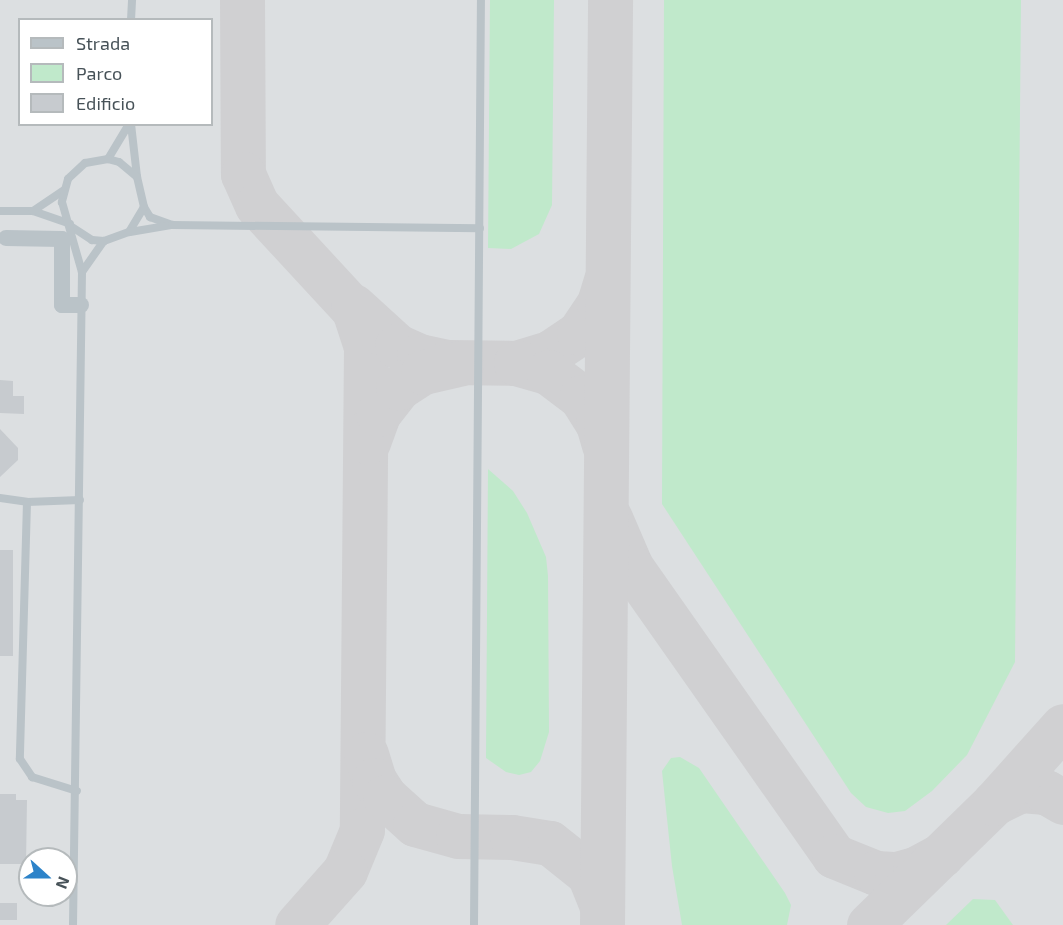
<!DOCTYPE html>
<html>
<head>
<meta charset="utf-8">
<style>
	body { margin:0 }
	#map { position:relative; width:1063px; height:925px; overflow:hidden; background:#efeded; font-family:"Exo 2",sans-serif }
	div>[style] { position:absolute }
	.airport>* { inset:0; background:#dcdfe1 }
	.green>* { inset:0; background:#c0e9cb }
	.taxiway>* { height:45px; margin:-22.5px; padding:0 22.5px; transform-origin:22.5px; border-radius:22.5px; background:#d0d0d2 }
	.building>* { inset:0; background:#c7cbcf; transform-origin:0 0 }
	.service>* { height:8px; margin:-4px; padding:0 4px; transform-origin:4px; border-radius:4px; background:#bac3c8 }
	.minor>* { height:16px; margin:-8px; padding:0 8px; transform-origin:8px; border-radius:8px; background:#bac3c8 }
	span { translate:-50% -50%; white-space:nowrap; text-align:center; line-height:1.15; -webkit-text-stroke:4.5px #fff; paint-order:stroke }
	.legend { position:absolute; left:18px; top:18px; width:195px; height:108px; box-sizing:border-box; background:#fff; border:2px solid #b5babc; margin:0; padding:8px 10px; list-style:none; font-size:18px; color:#475258 }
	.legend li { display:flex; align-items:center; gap:12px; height:30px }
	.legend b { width:30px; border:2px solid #b5babc }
	.north { position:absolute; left:18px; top:847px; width:60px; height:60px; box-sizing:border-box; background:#fff; border:2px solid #b5babc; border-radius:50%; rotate:111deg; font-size:16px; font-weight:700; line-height:24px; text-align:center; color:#475258 }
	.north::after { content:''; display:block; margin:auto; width:21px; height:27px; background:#2d83c9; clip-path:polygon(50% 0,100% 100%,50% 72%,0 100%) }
</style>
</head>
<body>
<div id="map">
	<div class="airport">
		<div style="clip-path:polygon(evenodd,0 0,1063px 0,1063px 925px,0 925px,0 0,20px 20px,212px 20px,212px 124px,20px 124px,20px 20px,0 0,30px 859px,66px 859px,66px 895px,30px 895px,30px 859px)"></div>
	</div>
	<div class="green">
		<div style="clip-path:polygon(490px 0,554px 0,552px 205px,539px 234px,511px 249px,488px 248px)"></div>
		<div style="clip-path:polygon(664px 0,1021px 0,1015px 662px,967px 755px,932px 791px,905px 811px,888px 813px,866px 807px,851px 793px,662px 504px)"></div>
		<div style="clip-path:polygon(488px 469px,513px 491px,527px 513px,546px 557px,548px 576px,549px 732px,540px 761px,531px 772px,519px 775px,506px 772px,486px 758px)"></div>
		<div style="clip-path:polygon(680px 757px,699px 768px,785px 893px,791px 905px,787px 925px,682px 925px,672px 866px,662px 771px,671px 758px)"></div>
		<div style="clip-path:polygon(973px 899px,995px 900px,1013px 925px,946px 925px)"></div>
	</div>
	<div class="taxiway">
		<div style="left:242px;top:0;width:174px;rotate:89.7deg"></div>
		<div style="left:243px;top:174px;width:34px;rotate:66deg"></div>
		<div style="left:257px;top:205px;width:143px;rotate:47.3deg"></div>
		<div style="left:354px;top:310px;width:39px;rotate:72deg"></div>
		<div style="left:366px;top:347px;width:483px;rotate:90.5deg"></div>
		<div style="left:362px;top:830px;width:44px;rotate:112.5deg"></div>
		<div style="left:345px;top:871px;width:72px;rotate:131.6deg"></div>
		<div style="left:353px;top:306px;width:59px;rotate:42.3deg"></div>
		<div style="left:397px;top:346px;width:24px;rotate:24deg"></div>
		<div style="left:419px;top:356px;width:30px;rotate:12deg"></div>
		<div style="left:448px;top:362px;width:68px;rotate:0.8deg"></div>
		<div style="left:516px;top:363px;width:37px;rotate:-17deg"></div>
		<div style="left:551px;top:352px;width:34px;rotate:-34deg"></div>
		<div style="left:579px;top:333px;width:36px;rotate:-56deg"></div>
		<div style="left:599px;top:303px;width:24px;rotate:-73deg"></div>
		<div style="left:516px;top:363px;width:33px;rotate:16deg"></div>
		<div style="left:548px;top:372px;width:41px;rotate:37.1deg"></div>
		<div style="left:581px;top:397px;width:32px;rotate:58deg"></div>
		<div style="left:598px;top:424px;width:22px;rotate:74deg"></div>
		<div style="left:368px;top:442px;width:30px;rotate:-70deg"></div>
		<div style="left:378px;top:414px;width:33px;rotate:-52deg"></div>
		<div style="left:398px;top:388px;width:30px;rotate:-33deg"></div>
		<div style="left:423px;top:372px;width:39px;rotate:-13deg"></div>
		<div style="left:610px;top:518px;width:53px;rotate:66.8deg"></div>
		<div style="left:631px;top:567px;width:353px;rotate:54.9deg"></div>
		<div style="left:834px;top:856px;width:45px;rotate:22deg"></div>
		<div style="left:876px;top:873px;width:21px;rotate:3deg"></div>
		<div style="left:897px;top:874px;width:19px;rotate:-16deg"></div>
		<div style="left:915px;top:869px;width:30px;rotate:-28deg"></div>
		<div style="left:366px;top:754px;width:27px;rotate:73deg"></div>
		<div style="left:374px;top:780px;width:20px;rotate:57deg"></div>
		<div style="left:385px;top:797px;width:40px;rotate:42deg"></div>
		<div style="left:415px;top:824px;width:45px;rotate:15.6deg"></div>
		<div style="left:458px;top:836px;width:54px;rotate:1.1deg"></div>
		<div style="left:512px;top:837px;width:38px;rotate:9deg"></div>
		<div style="left:550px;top:843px;width:50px;rotate:38.5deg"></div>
		<div style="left:589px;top:874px;width:35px;rotate:68deg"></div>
		<div style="left:994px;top:803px;width:30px;rotate:-26deg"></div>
		<div style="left:1021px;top:790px;width:25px;rotate:5deg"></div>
		<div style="left:1046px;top:792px;width:20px;rotate:30deg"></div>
		<div style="left:602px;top:925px;width:925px;rotate:-89.5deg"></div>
		<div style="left:869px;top:925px;width:175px;rotate:-44.3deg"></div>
		<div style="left:994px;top:803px;width:103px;rotate:-48.1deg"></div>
	</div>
	<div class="building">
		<div style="clip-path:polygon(0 380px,13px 381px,13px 396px,24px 396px,24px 414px,0 413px)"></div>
		<div style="clip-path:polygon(0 429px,18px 448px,18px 460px,0 477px)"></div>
		<div style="left:0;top:550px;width:13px;height:106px"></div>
		<div style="clip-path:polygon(0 794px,16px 794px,16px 800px,27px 800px,26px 864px,0 864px)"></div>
		<div style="left:0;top:903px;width:17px;height:17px"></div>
	</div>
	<div class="service">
		<div style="left:131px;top:20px;width:20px;rotate:-87deg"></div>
		<div style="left:131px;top:124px;width:53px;rotate:83.5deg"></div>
		<div style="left:108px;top:159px;width:41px;rotate:-59deg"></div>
		<div style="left:144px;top:207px;width:12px;rotate:59deg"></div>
		<div style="left:150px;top:217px;width:23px;rotate:20deg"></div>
		<div style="left:0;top:211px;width:33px"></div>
		<div style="left:33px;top:211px;width:39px;rotate:19deg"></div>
		<div style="left:33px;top:211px;width:37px;rotate:-34deg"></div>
		<div style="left:72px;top:227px;width:24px;rotate:33deg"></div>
		<div style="left:92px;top:240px;width:12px;rotate:5deg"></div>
		<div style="left:104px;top:241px;width:27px;rotate:-20deg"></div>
		<div style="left:129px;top:232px;width:29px;rotate:-59deg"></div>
		<div style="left:144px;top:207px;width:31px;rotate:-103deg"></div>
		<div style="left:137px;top:177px;width:23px;rotate:-140deg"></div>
		<div style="left:119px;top:162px;width:11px;rotate:-165deg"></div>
		<div style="left:108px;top:159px;width:23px;rotate:170deg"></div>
		<div style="left:85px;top:163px;width:23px;rotate:137deg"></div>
		<div style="left:68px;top:179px;width:24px;rotate:105deg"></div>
		<div style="left:62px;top:202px;width:73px;rotate:74.1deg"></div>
		<div style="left:82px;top:272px;width:653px;rotate:90.79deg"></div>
		<div style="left:130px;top:232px;width:43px;rotate:-9.5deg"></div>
		<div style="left:172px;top:225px;width:308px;rotate:0.6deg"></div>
		<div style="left:82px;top:272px;width:38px;rotate:-55deg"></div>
		<div style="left:0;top:498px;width:27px;rotate:8deg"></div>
		<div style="left:27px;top:502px;width:53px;rotate:-2.2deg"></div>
		<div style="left:27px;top:502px;width:257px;rotate:91.6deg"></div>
		<div style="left:20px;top:759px;width:22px;rotate:56deg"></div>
		<div style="left:32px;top:777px;width:47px;rotate:17.3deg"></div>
		<div style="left:474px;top:925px;width:925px;rotate:-89.57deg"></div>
	</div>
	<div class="minor">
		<div style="left:6px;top:238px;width:56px;rotate:1deg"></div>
		<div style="left:62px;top:239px;width:66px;rotate:90deg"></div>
		<div style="left:62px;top:305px;width:19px"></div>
	</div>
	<ul class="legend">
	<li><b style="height:8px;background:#bac3c8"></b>Strada</li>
	<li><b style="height:16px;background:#c0e9cb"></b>Parco</li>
	<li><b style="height:16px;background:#c7cbcf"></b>Edificio</li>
	</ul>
	<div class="north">N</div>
</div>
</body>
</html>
